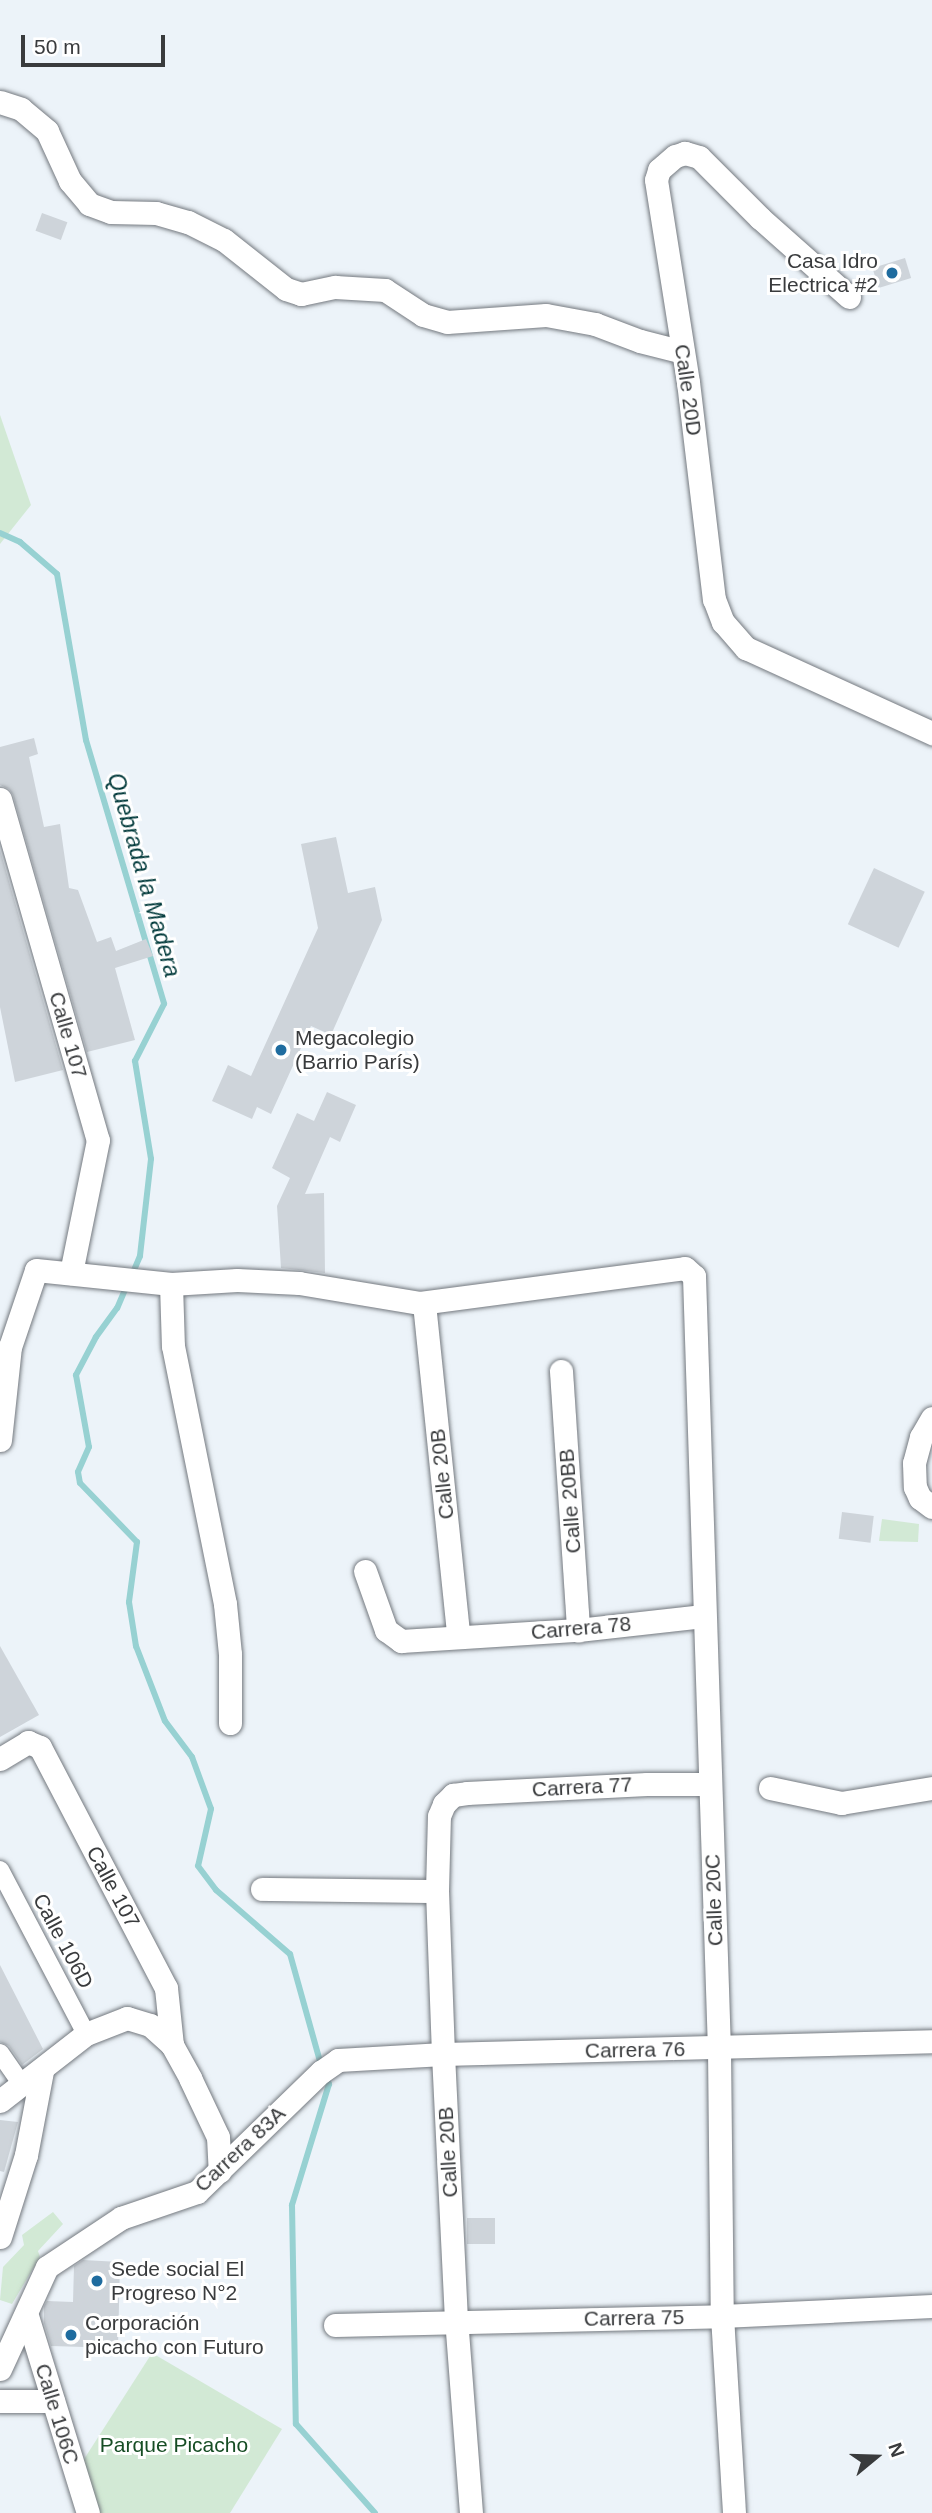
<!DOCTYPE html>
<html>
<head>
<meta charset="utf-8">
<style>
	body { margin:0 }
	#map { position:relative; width:932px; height:2513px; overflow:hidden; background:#ecf3f9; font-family:Helvetica,sans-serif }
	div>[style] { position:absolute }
	.green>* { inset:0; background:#d2e9d5 }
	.stream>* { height:6px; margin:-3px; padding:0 3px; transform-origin:3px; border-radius:3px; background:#97d1d2 }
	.building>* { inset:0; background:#ced4da; transform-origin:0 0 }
	.roads { filter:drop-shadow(0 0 2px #74797f) drop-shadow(0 0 2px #74797f) }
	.pedestrian>* { height:18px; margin:-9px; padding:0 9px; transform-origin:9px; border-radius:9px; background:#fff }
	.minor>* { height:23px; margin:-11.5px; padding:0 11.5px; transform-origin:11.5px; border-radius:11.5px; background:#fff }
	.dots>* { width:19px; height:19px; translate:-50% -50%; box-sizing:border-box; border:4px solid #fff; border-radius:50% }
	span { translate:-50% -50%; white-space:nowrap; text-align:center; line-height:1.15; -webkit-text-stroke:6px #fff; paint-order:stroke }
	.poi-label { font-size:21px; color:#393b3d }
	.right { translate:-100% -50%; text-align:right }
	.left { translate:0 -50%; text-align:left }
	.street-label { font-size:21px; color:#393b3d }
	.park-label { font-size:21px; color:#164d24 }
	.water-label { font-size:23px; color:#00393a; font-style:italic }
	.north { position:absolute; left:841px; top:2422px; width:70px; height:70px; -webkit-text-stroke:5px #fff; paint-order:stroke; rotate:71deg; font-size:19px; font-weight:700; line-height:28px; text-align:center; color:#393b3d }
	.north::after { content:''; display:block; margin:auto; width:24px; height:32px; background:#393b3d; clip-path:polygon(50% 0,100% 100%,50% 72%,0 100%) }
	.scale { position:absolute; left:21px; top:35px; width:144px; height:32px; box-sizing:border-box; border:4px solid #393b3d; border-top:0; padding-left:9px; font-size:21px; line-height:24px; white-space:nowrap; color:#393b3d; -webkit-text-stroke:5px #fff; paint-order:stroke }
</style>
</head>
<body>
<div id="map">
	<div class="green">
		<div style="clip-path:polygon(0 415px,31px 505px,0 544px)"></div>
		<div style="clip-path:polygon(882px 1519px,919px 1524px,918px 1542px,879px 1541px)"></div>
		<div style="clip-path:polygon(53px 2212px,63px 2224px,38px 2251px,40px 2257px,12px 2304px,0 2300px,3px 2267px,24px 2245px,22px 2235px)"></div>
		<div style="clip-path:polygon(152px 2353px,282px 2429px,230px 2513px,93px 2513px,79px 2467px)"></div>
	</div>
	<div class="stream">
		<div style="left:0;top:533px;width:22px;rotate:24deg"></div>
		<div style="left:20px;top:542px;width:49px;rotate:40.9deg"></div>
		<div style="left:57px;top:574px;width:169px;rotate:80.1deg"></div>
		<div style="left:86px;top:740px;width:275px;rotate:73.5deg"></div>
		<div style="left:164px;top:1004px;width:64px;rotate:117deg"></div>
		<div style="left:135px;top:1061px;width:99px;rotate:80.7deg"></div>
		<div style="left:151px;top:1159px;width:98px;rotate:96.5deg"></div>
		<div style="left:140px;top:1256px;width:21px;rotate:113deg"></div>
		<div style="left:127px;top:1285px;width:25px;rotate:113deg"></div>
		<div style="left:117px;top:1308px;width:36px;rotate:126deg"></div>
		<div style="left:96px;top:1337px;width:43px;rotate:117.8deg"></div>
		<div style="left:76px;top:1375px;width:73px;rotate:79.8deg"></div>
		<div style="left:89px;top:1447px;width:27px;rotate:114deg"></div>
		<div style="left:78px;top:1472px;width:11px;rotate:80deg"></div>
		<div style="left:80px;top:1483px;width:82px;rotate:46deg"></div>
		<div style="left:137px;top:1542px;width:61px;rotate:97.6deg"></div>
		<div style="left:129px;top:1602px;width:45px;rotate:81deg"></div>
		<div style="left:136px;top:1646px;width:80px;rotate:68.9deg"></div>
		<div style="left:165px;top:1721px;width:45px;rotate:53.1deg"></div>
		<div style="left:192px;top:1757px;width:55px;rotate:69.9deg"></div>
		<div style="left:211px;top:1809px;width:58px;rotate:102.8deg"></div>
		<div style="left:198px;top:1866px;width:30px;rotate:53deg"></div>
		<div style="left:216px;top:1890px;width:98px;rotate:40.9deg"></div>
		<div style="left:290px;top:1954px;width:115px;rotate:74.4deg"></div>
		<div style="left:325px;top:2075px;width:10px;rotate:66deg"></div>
		<div style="left:329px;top:2084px;width:127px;rotate:107deg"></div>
		<div style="left:292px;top:2205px;width:219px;rotate:89deg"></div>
		<div style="left:296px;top:2424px;width:119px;rotate:48.4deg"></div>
	</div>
	<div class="building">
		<div style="left:42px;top:213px;width:27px;height:19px;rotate:20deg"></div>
		<div style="left:905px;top:258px;width:21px;height:34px;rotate:73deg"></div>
		<div style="clip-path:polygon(34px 738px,38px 754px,29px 757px,44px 827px,60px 824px,69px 888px,78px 890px,97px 942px,111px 937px,116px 951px,146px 939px,153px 956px,115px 968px,135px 1040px,87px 1052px,13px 795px,9px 789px,0 785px,0 747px)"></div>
		<div style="clip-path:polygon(336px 837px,348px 893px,375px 887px,382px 920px,331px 1035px,311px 1026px,271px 1114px,257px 1107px,252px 1119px,212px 1101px,228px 1065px,251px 1076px,318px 928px,301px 844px)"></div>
		<div style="clip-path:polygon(0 850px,63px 1070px,15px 1082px,0 1007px)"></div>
		<div style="left:874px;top:868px;width:56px;height:62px;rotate:25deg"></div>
		<div style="clip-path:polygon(327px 1092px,356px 1105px,340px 1142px,330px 1137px,305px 1194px,324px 1193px,325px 1273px,281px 1268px,277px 1206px,290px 1178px,272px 1168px,297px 1113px,314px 1121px)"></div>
		<div style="left:842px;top:1512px;width:32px;height:27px;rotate:7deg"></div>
		<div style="clip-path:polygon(0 1646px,39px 1715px,0 1737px)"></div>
		<div style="clip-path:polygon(0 1965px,43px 2049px,22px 2065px,9px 2046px,0 2042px)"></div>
		<div style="clip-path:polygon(0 2120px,18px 2122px,4px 2172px,0 2171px)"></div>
		<div style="left:467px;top:2218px;width:28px;height:26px"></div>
		<div style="clip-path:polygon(83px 2260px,120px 2262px,118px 2348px,51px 2346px,44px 2323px,44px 2306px,47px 2301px,73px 2302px,74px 2266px)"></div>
	</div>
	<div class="roads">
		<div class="pedestrian">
			<div style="left:0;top:1870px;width:185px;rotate:62.3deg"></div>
			<div style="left:0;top:2053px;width:40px;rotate:55.1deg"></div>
		</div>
		<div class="minor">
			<div style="left:0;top:102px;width:22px;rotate:18deg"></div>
			<div style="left:21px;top:109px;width:34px;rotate:40deg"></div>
			<div style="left:47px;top:131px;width:55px;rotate:65.3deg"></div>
			<div style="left:70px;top:181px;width:30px;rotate:50deg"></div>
			<div style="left:89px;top:204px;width:23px;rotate:20deg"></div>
			<div style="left:111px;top:212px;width:45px;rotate:1.3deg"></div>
			<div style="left:156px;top:213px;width:33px;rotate:16deg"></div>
			<div style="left:188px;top:222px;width:40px;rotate:26.6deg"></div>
			<div style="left:224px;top:240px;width:79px;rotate:38.3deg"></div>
			<div style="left:286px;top:289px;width:16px;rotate:18deg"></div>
			<div style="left:301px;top:294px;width:35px;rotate:-12deg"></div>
			<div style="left:335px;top:287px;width:50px;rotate:3.4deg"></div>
			<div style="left:385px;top:290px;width:45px;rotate:33.3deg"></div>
			<div style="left:423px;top:315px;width:25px;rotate:16deg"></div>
			<div style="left:447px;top:322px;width:99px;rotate:-4deg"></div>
			<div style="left:546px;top:315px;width:50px;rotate:10.4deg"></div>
			<div style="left:595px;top:324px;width:48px;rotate:20.7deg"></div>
			<div style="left:640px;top:341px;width:44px;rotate:14.3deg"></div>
			<div style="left:849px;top:297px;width:119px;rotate:-138.4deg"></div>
			<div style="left:760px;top:218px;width:86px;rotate:-135deg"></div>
			<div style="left:699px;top:157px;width:15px;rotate:-164deg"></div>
			<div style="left:685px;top:153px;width:10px;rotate:163deg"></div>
			<div style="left:675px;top:156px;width:21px;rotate:139deg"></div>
			<div style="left:659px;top:170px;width:10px;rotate:107deg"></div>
			<div style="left:656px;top:180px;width:205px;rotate:81deg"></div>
			<div style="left:688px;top:382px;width:219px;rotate:83.2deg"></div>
			<div style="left:714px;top:599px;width:25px;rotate:69deg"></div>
			<div style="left:723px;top:622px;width:35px;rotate:49deg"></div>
			<div style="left:746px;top:648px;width:205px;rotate:24.6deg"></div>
			<div style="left:0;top:799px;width:355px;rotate:74deg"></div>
			<div style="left:98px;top:1140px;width:136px;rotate:101.5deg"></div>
			<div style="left:171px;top:1284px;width:62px;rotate:88.2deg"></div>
			<div style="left:173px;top:1346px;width:263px;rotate:78.6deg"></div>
			<div style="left:225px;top:1604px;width:50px;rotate:84.3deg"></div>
			<div style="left:230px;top:1654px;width:69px;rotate:90deg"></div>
			<div style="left:425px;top:1313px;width:324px;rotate:84.1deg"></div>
			<div style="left:561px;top:1371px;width:260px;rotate:86.2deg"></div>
			<div style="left:932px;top:1418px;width:22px;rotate:120deg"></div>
			<div style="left:921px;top:1437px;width:27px;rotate:105deg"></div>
			<div style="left:914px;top:1463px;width:24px;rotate:88deg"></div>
			<div style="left:915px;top:1487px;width:12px;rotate:66deg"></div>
			<div style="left:920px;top:1498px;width:15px;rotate:37deg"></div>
			<div style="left:0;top:1440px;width:94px;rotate:-83.9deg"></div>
			<div style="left:10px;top:1347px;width:81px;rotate:-71.3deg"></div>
			<div style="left:36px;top:1270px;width:136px;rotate:5.9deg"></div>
			<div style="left:171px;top:1284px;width:66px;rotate:-3.5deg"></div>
			<div style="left:237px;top:1280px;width:62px;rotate:2.8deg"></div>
			<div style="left:299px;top:1283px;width:123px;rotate:9.4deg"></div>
			<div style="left:420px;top:1303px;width:267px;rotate:-7.5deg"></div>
			<div style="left:685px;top:1268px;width:12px;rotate:42deg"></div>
			<div style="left:694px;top:1276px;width:773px;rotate:88.15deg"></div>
			<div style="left:719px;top:2049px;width:267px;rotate:89.4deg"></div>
			<div style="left:722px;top:2316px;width:197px;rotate:86.5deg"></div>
			<div style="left:365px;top:1571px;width:63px;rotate:70.4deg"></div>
			<div style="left:386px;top:1630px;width:19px;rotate:36deg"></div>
			<div style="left:401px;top:1641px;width:177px;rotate:-3.6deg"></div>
			<div style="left:578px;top:1630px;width:126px;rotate:-6.4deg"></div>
			<div style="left:0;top:1759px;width:33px;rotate:-31deg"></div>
			<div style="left:28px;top:1742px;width:13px;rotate:23deg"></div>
			<div style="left:40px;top:1747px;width:272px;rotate:62.4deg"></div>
			<div style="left:166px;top:1988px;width:57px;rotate:84deg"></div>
			<div style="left:770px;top:1788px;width:73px;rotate:11.9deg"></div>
			<div style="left:841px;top:1803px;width:92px;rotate:-9.4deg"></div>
			<div style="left:262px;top:1889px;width:175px;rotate:0.7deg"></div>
			<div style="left:0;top:2101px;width:109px;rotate:-37.9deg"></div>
			<div style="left:86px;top:2034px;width:44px;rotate:-21.3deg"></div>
			<div style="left:127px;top:2018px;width:24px;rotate:17deg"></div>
			<div style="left:150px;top:2025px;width:30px;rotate:42deg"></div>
			<div style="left:172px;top:2045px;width:38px;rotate:61deg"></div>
			<div style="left:190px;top:2078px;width:65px;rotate:64.6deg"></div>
			<div style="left:218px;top:2137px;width:34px;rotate:87deg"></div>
			<div style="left:0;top:2237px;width:86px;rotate:-72.4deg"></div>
			<div style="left:26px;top:2155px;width:86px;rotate:-79.2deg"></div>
			<div style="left:27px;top:2316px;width:206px;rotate:72.8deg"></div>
			<div style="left:335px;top:2325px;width:387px;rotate:-1.3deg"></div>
			<div style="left:722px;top:2316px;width:210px;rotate:-2.7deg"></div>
			<div style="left:0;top:2369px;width:112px;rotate:-65.3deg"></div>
			<div style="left:47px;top:2267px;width:89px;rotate:-33.5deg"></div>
			<div style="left:121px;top:2218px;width:80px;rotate:-18.9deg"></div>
			<div style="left:197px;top:2192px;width:173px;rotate:-44.1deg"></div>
			<div style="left:321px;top:2072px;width:21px;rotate:-35deg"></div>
			<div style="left:338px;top:2060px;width:105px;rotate:-3.3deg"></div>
			<div style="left:443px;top:2054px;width:489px;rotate:-1.5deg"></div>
			<div style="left:0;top:2401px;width:53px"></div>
			<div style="left:471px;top:2513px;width:194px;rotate:-94.4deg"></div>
			<div style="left:456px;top:2320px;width:266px;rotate:-92.8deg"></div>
			<div style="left:443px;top:2054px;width:163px;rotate:-92.1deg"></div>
			<div style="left:437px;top:1891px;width:75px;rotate:-88.5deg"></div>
			<div style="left:439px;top:1816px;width:13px;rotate:-67deg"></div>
			<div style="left:444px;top:1804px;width:13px;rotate:-45deg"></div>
			<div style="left:453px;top:1795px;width:14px;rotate:-8deg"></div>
			<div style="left:467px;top:1793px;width:180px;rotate:-2.9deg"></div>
			<div style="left:647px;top:1784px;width:63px"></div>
		</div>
	</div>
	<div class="dots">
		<div style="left:892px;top:273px;background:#1f6c9f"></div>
		<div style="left:281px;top:1050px;background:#1f6c9f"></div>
		<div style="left:97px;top:2281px;background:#1f6c9f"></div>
		<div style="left:71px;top:2335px;background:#1f6c9f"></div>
	</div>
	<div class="poi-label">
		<span class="right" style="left:878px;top:273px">Casa Idro<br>Electrica #2</span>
		<span class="left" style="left:295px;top:1050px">Megacolegio<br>(Barrio París)</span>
		<span class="left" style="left:111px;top:2281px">Sede social El<br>Progreso N°2</span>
		<span class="left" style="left:85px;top:2335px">Corporación<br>picacho con Futuro</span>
	</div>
	<div class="street-label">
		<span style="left:688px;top:390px;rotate:82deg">Calle 20D</span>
		<span style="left:68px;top:1035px;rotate:74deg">Calle 107</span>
		<span style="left:442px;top:1474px;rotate:-96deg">Calle 20B</span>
		<span style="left:570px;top:1501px;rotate:-94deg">Calle 20BB</span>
		<span style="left:581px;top:1628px;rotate:-5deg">Carrera 78</span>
		<span style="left:582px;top:1787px;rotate:-3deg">Carrera 77</span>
		<span style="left:113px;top:1887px;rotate:62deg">Calle 107</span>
		<span style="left:714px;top:1900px;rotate:-92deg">Calle 20C</span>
		<span style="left:63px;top:1941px;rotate:62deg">Calle 106D</span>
		<span style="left:635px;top:2050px;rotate:-1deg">Carrera 76</span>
		<span style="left:240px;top:2149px;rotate:-43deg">Carrera 83A</span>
		<span style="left:448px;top:2152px;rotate:-93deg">Calle 20B</span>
		<span style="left:634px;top:2318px;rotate:-1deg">Carrera 75</span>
		<span style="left:57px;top:2414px;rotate:73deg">Calle 106C</span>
	</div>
	<div class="park-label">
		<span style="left:174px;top:2445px">Parque Picacho</span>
	</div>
	<div class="water-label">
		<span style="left:144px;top:875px;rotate:74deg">Quebrada la Madera</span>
	</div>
	<div class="north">N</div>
	<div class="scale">50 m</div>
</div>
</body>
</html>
